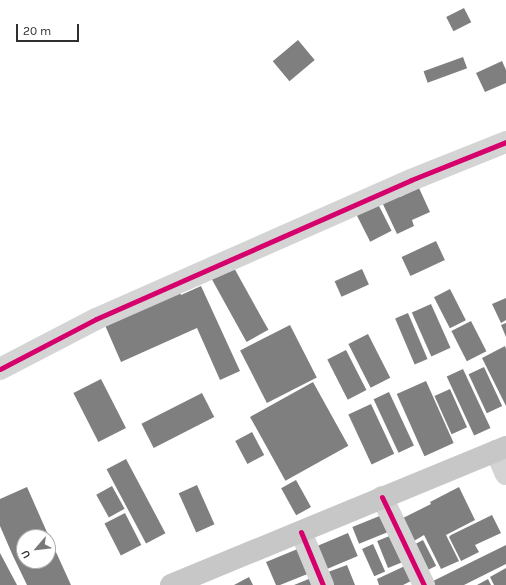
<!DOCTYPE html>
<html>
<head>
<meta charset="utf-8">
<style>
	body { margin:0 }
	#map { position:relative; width:506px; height:585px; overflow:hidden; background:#fff; font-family:Karla,sans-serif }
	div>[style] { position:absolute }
	.building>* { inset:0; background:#7f7f7f; transform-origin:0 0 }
	.minor>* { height:22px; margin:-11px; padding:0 11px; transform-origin:11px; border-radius:11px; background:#d4d4d4 }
	.major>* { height:22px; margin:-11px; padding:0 11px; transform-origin:11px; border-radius:11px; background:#c7c7c7 }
	.cycleway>* { height:5px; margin:-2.5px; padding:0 2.5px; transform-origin:2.5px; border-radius:2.5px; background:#d6006c }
	span { translate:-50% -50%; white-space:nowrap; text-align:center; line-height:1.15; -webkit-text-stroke:4px #fff; paint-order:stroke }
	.north { position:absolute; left:16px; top:529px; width:40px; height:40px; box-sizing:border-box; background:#fff; border:1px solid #acacac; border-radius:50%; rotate:242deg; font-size:11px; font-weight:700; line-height:16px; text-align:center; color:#2f2f2f }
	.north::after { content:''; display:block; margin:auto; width:14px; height:18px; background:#787878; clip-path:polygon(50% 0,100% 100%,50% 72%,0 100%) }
	.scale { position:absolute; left:16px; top:24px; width:63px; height:18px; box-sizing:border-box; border:2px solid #2f2f2f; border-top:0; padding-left:5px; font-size:12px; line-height:14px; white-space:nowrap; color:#2f2f2f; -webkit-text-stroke:3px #fff; paint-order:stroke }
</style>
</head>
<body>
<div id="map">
	<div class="building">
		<div style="left:464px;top:8px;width:16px;height:20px;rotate:63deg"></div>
		<div style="left:298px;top:40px;width:26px;height:33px;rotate:50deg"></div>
		<div style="left:463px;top:57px;width:12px;height:42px;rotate:70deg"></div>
		<div style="clip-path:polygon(502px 61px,506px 70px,506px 83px,485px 92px,476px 73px)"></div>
		<div style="clip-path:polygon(419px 188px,430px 212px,412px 220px,414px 226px,397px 234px,381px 200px,398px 192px,400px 197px)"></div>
		<div style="left:378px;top:204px;width:30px;height:24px;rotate:63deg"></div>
		<div style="left:436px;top:241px;width:21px;height:38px;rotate:65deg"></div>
		<div style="left:233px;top:266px;width:73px;height:25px;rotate:61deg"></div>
		<div style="left:362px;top:269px;width:17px;height:30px;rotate:66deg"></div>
		<div style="clip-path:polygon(201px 286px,240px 371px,220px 380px,197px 328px,121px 362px,104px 323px,179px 289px,181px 295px)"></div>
		<div style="left:450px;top:289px;width:35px;height:18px;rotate:63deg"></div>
		<div style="clip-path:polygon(506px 298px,506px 320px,501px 323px,492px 304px)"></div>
		<div style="left:431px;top:304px;width:48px;height:21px;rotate:66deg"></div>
		<div style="left:408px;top:313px;width:50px;height:14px;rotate:67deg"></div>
		<div style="left:471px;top:321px;width:34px;height:22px;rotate:63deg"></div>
		<div style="clip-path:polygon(506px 323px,506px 337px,501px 325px)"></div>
		<div style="left:290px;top:325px;width:59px;height:56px;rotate:63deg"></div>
		<div style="left:368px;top:334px;width:49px;height:22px;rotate:63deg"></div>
		<div style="clip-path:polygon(505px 346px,506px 349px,506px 406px,482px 358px)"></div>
		<div style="left:346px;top:350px;width:45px;height:21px;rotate:63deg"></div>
		<div style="left:484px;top:367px;width:43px;height:17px;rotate:65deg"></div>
		<div style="left:463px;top:369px;width:65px;height:18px;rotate:65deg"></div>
		<div style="left:101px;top:379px;width:55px;height:31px;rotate:63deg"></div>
		<div style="left:426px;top:381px;width:68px;height:32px;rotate:66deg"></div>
		<div style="left:313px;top:382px;width:73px;height:72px;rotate:61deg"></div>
		<div style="left:450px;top:389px;width:42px;height:17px;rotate:66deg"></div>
		<div style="left:389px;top:392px;width:59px;height:17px;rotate:65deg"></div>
		<div style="left:202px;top:393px;width:27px;height:68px;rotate:63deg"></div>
		<div style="left:371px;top:404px;width:55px;height:25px;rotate:65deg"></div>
		<div style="left:252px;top:432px;width:26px;height:19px;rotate:62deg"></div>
		<div style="left:126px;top:459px;width:84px;height:22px;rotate:62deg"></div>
		<div style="left:296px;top:480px;width:31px;height:17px;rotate:61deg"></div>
		<div style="left:197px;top:485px;width:43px;height:20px;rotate:66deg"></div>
		<div style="left:112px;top:486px;width:26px;height:18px;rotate:61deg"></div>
		<div style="clip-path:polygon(evenodd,27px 487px,50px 539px,71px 585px,27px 585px,13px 556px,0 526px,0 499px,27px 487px,24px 537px,48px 537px,48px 561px,24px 561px,24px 537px)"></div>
		<div style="clip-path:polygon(459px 487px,475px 520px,446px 535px,459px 561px,441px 569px,424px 535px,414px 541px,403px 518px,431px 504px,430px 502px)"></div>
		<div style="left:125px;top:513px;width:36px;height:23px;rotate:63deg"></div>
		<div style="left:382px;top:515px;width:18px;height:32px;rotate:68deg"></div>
		<div style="clip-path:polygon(492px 515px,501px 533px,475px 545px,479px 552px,461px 561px,449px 537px,451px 535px)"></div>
		<div style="left:348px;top:533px;width:25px;height:36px;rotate:67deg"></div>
		<div style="left:392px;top:535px;width:29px;height:16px;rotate:68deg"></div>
		<div style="left:423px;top:540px;width:29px;height:18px;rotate:63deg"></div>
		<div style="left:373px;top:544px;width:30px;height:12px;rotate:66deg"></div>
		<div style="clip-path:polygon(506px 545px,506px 564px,464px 585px,435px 585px,433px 581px)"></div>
		<div style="clip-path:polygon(300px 548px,310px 573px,280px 585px,276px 585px,266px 562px)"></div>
		<div style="clip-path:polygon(0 553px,17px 585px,0 585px)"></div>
		<div style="clip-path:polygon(347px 565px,355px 585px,334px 585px,328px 572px)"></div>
		<div style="clip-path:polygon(407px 565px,413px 580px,403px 585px,379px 585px,377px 579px)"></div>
		<div style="clip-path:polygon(506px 568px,506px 585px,494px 585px,490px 577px)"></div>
		<div style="clip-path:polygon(316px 576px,320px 585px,294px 585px)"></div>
		<div style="clip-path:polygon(249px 577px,253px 585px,234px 585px)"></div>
		<div style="clip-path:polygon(488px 579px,491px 585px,477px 585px)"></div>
	</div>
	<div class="minor">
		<div style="left:0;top:369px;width:108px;rotate:-27.5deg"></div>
		<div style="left:96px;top:319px;width:344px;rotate:-23.8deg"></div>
		<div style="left:411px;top:180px;width:102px;rotate:-21.8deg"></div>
		<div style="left:496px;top:451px;width:25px;rotate:67deg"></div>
		<div style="left:382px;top:497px;width:98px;rotate:64.5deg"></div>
		<div style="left:301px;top:532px;width:57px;rotate:67.5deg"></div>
	</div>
	<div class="major">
		<div style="left:171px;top:585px;width:362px;rotate:-22.4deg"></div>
	</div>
	<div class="cycleway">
		<div style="left:0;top:369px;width:108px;rotate:-27.5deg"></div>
		<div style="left:96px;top:319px;width:344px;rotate:-23.8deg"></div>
		<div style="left:411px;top:180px;width:102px;rotate:-21.8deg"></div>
		<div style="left:382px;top:497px;width:98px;rotate:64.5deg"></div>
		<div style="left:301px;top:532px;width:57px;rotate:67.5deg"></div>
	</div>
	<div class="north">U</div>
	<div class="scale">20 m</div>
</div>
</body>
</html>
